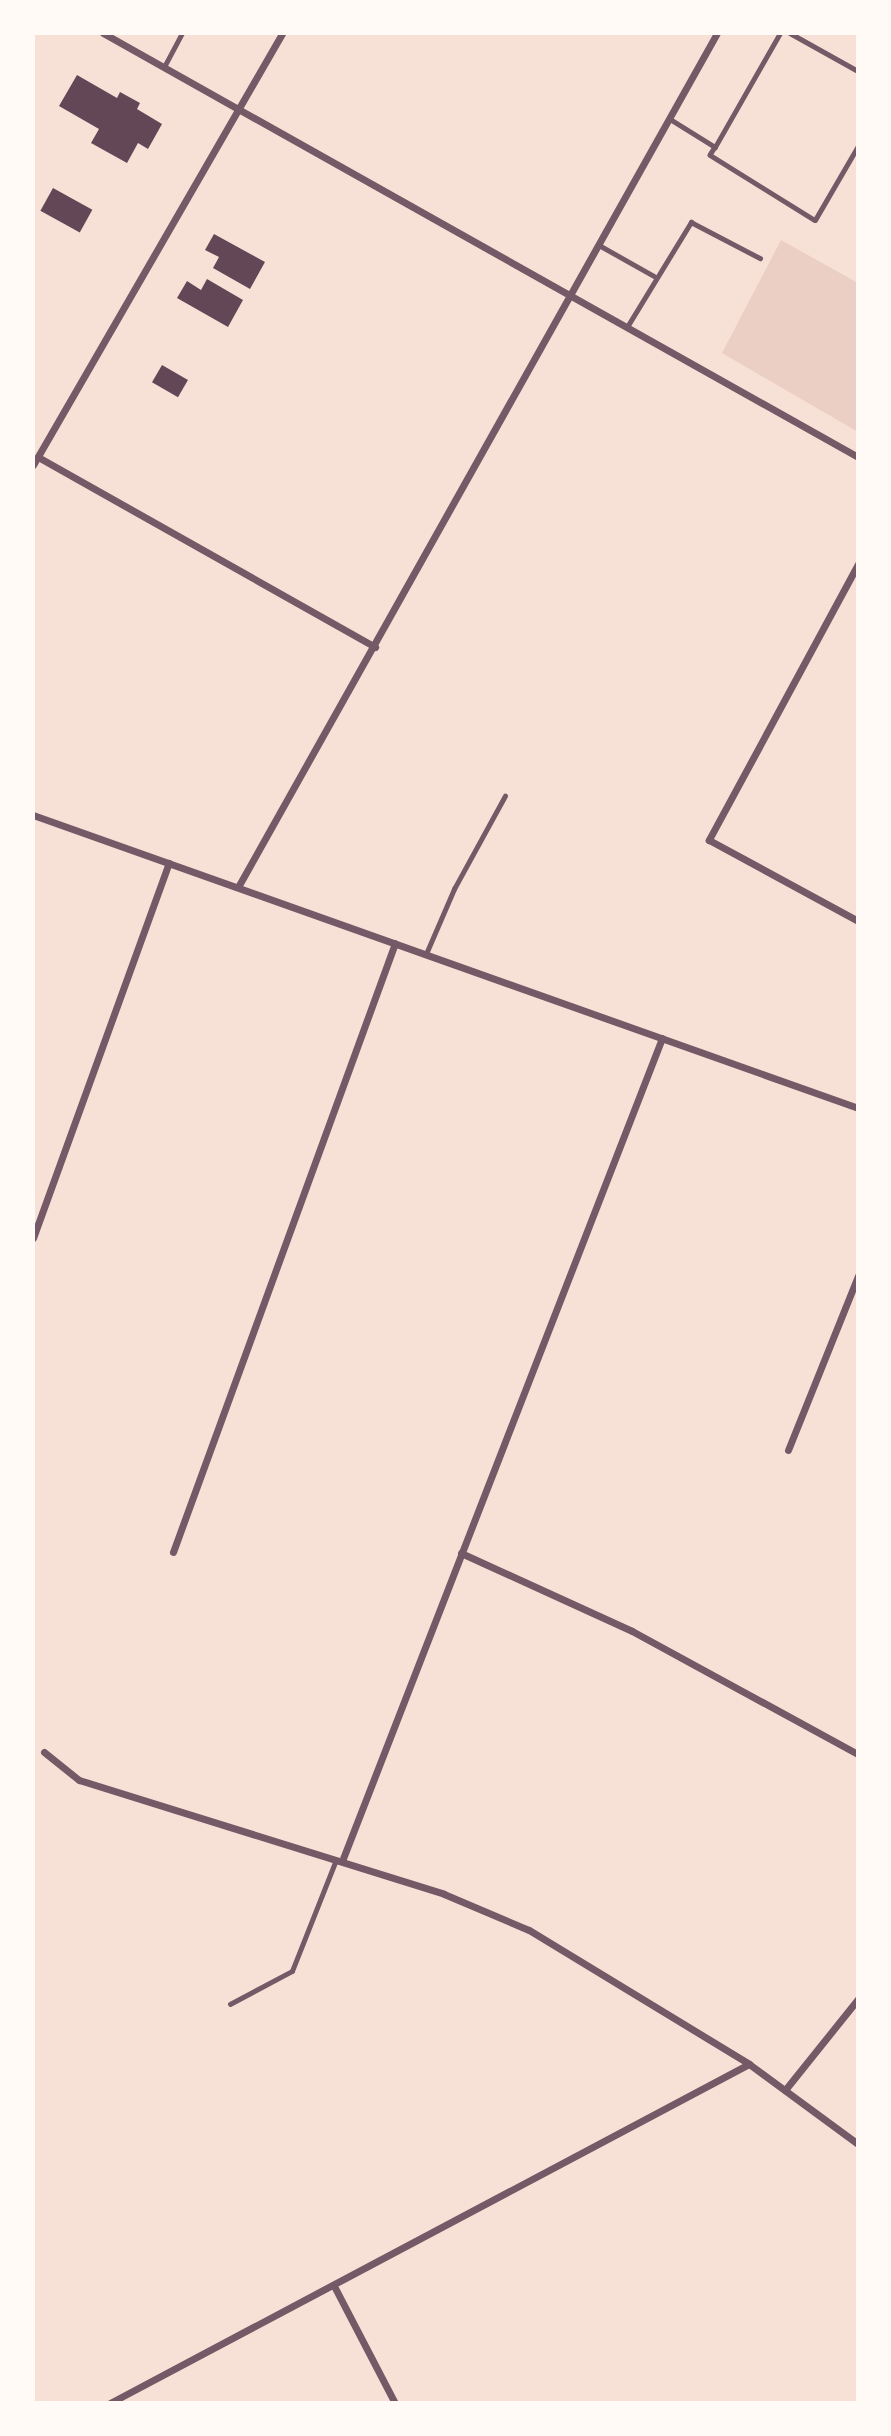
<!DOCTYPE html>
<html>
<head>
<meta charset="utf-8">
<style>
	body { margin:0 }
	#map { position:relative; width:891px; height:2436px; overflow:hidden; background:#f7e1d7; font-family:Mulish,sans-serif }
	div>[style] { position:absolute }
	.green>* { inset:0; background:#ebcfc5 }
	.building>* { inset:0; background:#644757; transform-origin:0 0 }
	.service>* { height:4.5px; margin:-2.25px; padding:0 2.25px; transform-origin:2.25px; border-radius:2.25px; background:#755966 }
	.minor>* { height:7px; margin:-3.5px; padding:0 3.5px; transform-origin:3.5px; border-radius:3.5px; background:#755966 }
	span { translate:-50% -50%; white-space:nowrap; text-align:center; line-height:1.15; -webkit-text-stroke:7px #fffaf5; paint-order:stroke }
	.frame { position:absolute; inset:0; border:35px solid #fffaf5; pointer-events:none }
</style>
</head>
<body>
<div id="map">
	<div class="green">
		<div style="clip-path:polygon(781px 240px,858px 283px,858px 432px,722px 353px)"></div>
	</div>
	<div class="building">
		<div style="clip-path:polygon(77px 75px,117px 98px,120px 92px,140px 103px,137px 109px,162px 124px,148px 149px,138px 143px,127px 163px,91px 143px,99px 129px,59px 106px)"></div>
		<div style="left:53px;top:188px;width:45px;height:26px;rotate:29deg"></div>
		<div style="clip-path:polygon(214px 234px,265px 262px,250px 289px,213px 268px,219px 257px,205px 250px)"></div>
		<div style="clip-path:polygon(207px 279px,243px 300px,228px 327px,177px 298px,187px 281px,201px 290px)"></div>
		<div style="left:162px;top:365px;width:30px;height:20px;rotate:30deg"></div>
	</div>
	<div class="service">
		<div style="left:790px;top:33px;width:78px;rotate:29.2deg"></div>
		<div style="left:164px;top:67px;width:38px;rotate:-62deg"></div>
		<div style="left:670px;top:119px;width:53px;rotate:31.9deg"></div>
		<div style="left:715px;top:147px;width:131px;rotate:-60.3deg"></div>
		<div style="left:715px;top:147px;width:9px;rotate:122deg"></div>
		<div style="left:710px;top:155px;width:123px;rotate:31.8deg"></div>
		<div style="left:815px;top:220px;width:86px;rotate:-59.8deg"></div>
		<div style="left:599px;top:245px;width:63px;rotate:29.4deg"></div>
		<div style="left:627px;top:327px;width:123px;rotate:-58.6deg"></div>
		<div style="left:691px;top:222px;width:78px;rotate:27.6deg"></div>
		<div style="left:426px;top:954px;width:71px;rotate:-66.7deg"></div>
		<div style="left:454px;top:889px;width:106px;rotate:-61.3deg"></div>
		<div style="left:230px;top:2004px;width:70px;rotate:-28deg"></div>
		<div style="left:292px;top:1971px;width:119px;rotate:-68.4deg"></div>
	</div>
	<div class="minor">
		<div style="left:103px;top:33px;width:866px;rotate:29.32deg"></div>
		<div style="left:38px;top:457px;width:387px;rotate:29.4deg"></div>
		<div style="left:33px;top:465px;width:499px;rotate:-60deg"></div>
		<div style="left:858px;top:564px;width:314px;rotate:118.4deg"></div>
		<div style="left:709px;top:840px;width:170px;rotate:28.5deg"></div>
		<div style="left:33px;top:815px;width:875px;rotate:19.55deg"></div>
		<div style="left:238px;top:887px;width:979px;rotate:-60.71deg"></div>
		<div style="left:33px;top:1238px;width:399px;rotate:-70.1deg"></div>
		<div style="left:788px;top:1450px;width:188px;rotate:-68.1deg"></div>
		<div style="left:173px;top:1552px;width:648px;rotate:-69.97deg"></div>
		<div style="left:461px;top:1553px;width:188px;rotate:24.5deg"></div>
		<div style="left:632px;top:1631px;width:257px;rotate:28.6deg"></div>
		<div style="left:44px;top:1752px;width:45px;rotate:38.7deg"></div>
		<div style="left:79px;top:1780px;width:382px;rotate:17.3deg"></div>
		<div style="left:444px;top:1894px;width:92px;rotate:23deg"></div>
		<div style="left:529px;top:1930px;width:258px;rotate:31.3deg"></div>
		<div style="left:749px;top:2064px;width:135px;rotate:36.3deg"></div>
		<div style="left:342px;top:1861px;width:883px;rotate:-68.75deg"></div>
		<div style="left:785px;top:2090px;width:117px;rotate:-51.3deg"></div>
		<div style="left:334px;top:2286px;width:132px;rotate:62.5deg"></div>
		<div style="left:110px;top:2403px;width:723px;rotate:-27.95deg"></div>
	</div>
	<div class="frame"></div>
</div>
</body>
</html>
